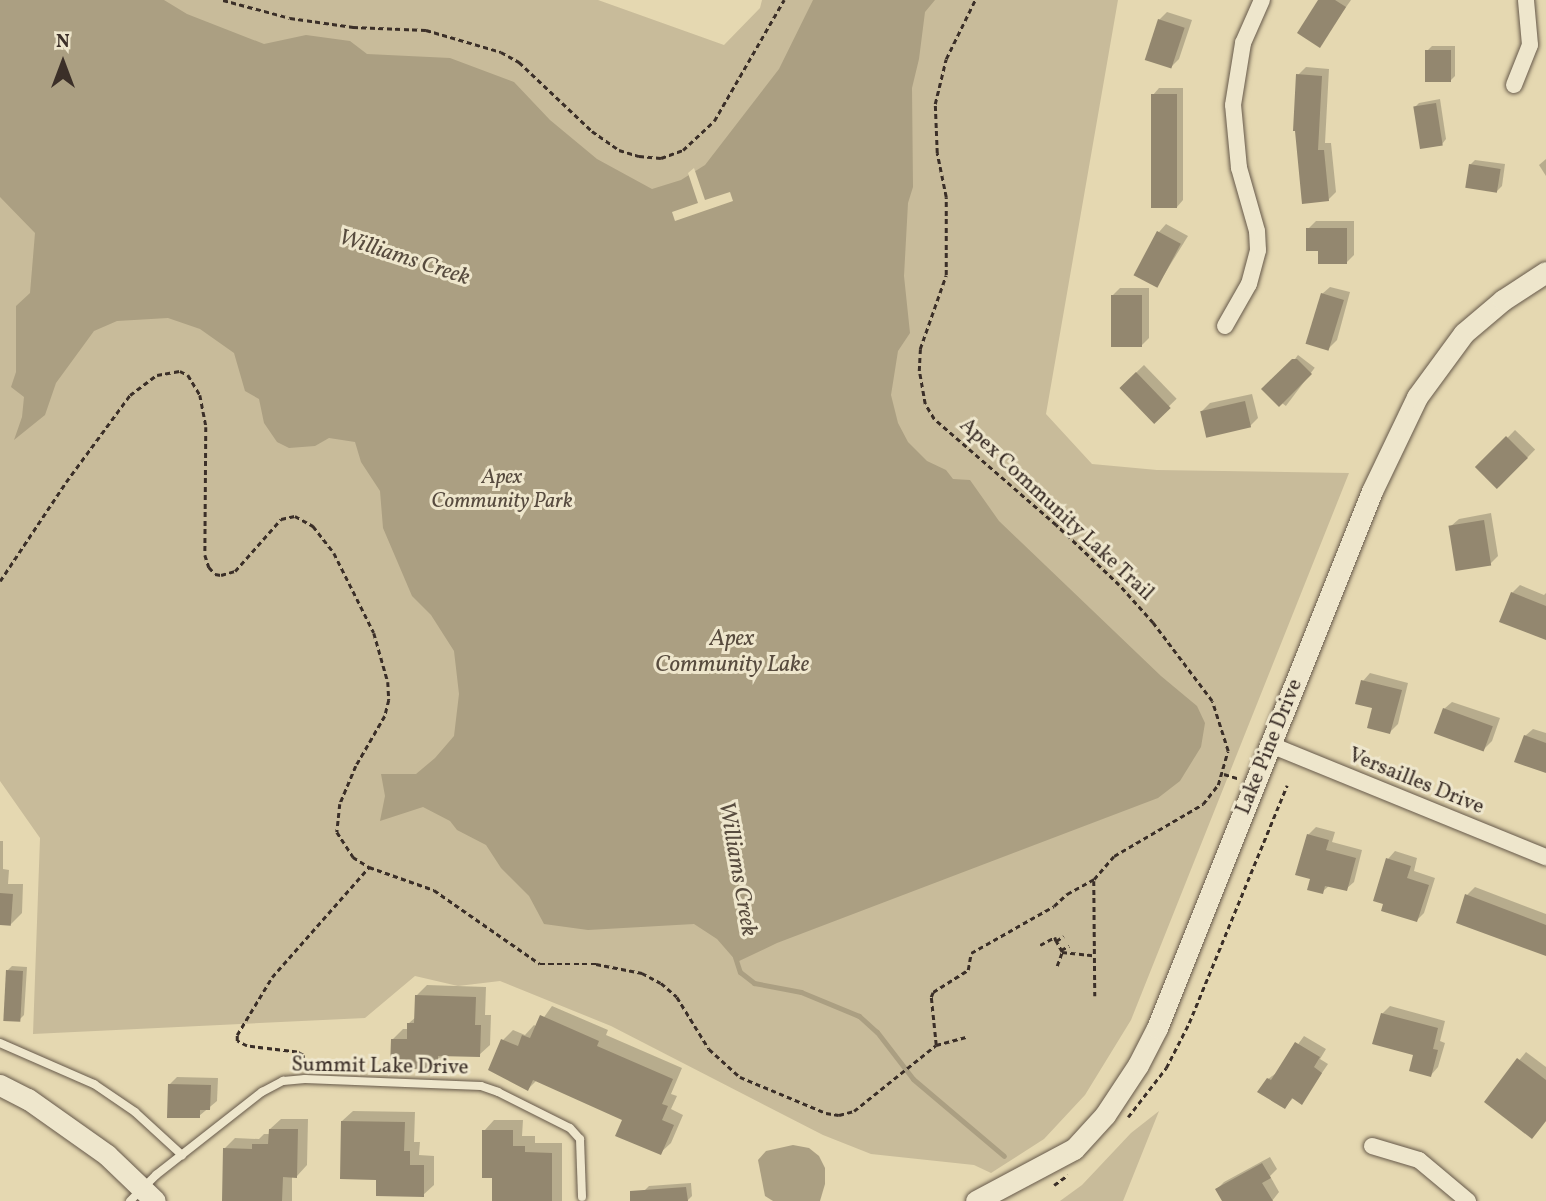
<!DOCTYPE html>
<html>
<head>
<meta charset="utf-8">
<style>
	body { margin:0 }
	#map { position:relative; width:1546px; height:1201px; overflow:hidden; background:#e5d8b1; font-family:Vollkorn,serif }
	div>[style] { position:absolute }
	.green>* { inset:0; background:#c8bb9a }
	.water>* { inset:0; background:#ab9f82 }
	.pier>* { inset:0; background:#e5d8b1 }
	.shadow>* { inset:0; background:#0003; transform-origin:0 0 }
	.stream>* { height:5px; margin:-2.5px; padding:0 2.5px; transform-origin:2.5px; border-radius:2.5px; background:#ab9f82 }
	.building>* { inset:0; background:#93876f; transform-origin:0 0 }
	.path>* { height:2.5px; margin-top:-1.25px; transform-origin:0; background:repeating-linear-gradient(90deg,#3b2f28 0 5px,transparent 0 8.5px) }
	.roads { filter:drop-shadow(0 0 2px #66594a) drop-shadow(0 0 2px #66594a) }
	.lane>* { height:8px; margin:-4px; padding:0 4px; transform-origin:4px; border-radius:4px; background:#eee6cc }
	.street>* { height:16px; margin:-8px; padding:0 8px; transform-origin:8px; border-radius:8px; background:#eee6cc }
	.secondary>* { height:21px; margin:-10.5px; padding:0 10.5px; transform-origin:10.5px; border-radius:10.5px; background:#eee6cc }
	span { translate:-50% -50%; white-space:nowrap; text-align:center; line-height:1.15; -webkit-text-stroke:6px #eee6cc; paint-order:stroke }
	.park-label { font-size:21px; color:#574b3f; font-style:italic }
	.street-label { font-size:21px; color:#3b2f28 }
	.water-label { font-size:23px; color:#574b3e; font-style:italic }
	.north { position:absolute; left:28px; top:28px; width:70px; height:70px; -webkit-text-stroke:5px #eee6cc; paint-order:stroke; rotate:0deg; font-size:19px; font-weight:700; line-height:28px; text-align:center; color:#3b2f28 }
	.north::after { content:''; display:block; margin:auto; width:24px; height:32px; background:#3b2f28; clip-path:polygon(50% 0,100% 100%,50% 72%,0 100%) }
</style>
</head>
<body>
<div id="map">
	<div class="green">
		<div style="clip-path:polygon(0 0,598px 0,724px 45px,760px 8px,762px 0,1118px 0,1046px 414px,1092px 464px,1157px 470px,1349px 473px,1131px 1020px,1085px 1095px,1044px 1139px,991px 1173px,974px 1165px,871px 1154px,823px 1135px,611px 1026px,500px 981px,458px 986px,415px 976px,365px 1018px,33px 1034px,40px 838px,0 781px)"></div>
		<div style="clip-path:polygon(1159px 1111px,1123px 1201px,1060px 1201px,1082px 1185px,1131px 1133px)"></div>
	</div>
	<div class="water">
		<div style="clip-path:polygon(0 0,164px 0,187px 14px,264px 44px,306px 35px,350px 41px,367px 54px,450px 58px,514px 82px,550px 120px,597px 159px,652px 189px,681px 180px,705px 165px,779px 69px,813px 0,935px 0,925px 12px,919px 59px,912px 88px,913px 187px,908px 203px,904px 276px,910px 333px,898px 351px,891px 395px,898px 423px,908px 442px,927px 461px,946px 470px,953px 479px,970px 480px,999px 521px,1161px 676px,1197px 706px,1205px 723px,1201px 747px,1180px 781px,1158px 798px,777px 943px,737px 962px,717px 939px,694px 924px,588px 930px,544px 924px,529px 896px,501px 868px,486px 845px,457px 830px,450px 821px,423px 807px,380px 821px,385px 796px,381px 774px,416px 774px,435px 758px,454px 736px,459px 694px,454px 651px,431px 615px,412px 596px,383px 528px,380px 491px,361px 462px,355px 442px,329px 438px,315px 446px,289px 448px,277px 442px,264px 423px,259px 399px,245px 391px,234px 353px,200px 329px,168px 318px,117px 321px,94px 331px,56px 383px,45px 415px,14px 440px,22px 417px,24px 397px,11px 387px,16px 372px,16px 306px,30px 293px,35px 233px,0 197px)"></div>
		<div style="clip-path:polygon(793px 1145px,809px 1148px,819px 1156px,825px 1168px,825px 1184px,820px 1201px,773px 1201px,765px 1196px,758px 1160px,766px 1151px)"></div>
	</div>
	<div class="pier">
		<div style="clip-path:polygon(694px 168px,705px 200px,730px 192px,733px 201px,675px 221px,672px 212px,698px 203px,688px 173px)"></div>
	</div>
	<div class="shadow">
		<div style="clip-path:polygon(1320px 0,1351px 0,1319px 46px)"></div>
		<div style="clip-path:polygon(1167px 12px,1192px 20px,1179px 59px,1171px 67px,1159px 20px)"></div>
		<div style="clip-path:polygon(1432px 46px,1455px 46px,1455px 76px,1450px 81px,1427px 51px)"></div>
		<div style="clip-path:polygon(1306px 67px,1329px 69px,1325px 143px,1331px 143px,1336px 192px,1328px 200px,1298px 75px)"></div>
		<div style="clip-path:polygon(1159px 88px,1183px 88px,1183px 200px,1177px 207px,1153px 95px)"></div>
		<div style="clip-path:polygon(1440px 99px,1446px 139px,1442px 144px,1414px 108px,1419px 103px)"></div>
		<div style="clip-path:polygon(1546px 159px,1546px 176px,1539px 165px)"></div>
		<div style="clip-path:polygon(1475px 160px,1505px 164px,1502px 186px,1497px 191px,1470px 165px)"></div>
		<div style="clip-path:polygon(1316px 221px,1354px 221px,1354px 255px,1346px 263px,1320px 250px,1308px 229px)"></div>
		<div style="clip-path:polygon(1166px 224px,1188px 236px,1157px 286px,1159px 232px)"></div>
		<div style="clip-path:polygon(1330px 287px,1350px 292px,1337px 340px,1329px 348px,1322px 294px)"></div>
		<div style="clip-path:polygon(1120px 288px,1149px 288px,1149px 338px,1142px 345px,1112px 296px)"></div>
		<div style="left:1298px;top:355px;width:21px;height:48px;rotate:37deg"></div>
		<div style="left:1144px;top:365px;width:47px;height:33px;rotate:46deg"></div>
		<div style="clip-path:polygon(1252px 394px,1258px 418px,1250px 426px,1202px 411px,1210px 403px)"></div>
		<div style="left:1515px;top:430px;width:28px;height:52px;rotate:44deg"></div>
		<div style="clip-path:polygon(1491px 513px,1498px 556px,1490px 564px,1451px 526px,1459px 519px)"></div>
		<div style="clip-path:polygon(1520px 585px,1544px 595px,1546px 593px,1546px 638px,1512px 593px)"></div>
		<div style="clip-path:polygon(1370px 673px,1408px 683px,1398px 724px,1390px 732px,1374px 707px,1363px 681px)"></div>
		<div style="clip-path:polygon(1452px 702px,1500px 718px,1492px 741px,1484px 749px,1444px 709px)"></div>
		<div style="clip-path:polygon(1533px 729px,1546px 733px,1546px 771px,1525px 736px)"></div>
		<div style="clip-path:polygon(1316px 827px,1335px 832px,1332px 842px,1362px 850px,1354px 882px,1346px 889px,1330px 885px,1322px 892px,1308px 835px)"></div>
		<div style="clip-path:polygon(0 841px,3px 841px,3px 869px,9px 870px,8px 884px,23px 884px,22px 913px,11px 924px,0 923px)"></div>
		<div style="clip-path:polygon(1395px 851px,1417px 858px,1414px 871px,1435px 878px,1424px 913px,1417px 920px,1388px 859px)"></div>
		<div style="clip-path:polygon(1475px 887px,1546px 914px,1546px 954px,1467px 895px)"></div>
		<div style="clip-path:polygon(12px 966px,27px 967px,24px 1015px,19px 1020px,7px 971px)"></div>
		<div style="clip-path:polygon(427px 985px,486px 987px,485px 1015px,491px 1015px,490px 1045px,479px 1055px,448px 1054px,437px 1068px,393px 1039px,403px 1029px,409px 1029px,409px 1023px,416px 1017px,416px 996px)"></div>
		<div style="clip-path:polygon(552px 1006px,608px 1030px,606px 1035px,682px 1068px,671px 1094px,677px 1096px,671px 1109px,683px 1115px,671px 1143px,660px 1153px,625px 1119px,537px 1080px,528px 1089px,503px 1040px,513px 1030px,525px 1035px,534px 1025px,537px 1027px)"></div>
		<div style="clip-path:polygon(1390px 1006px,1445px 1021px,1440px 1041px,1445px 1043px,1438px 1067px,1431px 1075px,1382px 1014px)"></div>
		<div style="clip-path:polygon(1304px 1036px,1326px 1049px,1320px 1059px,1328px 1064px,1302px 1102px,1294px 1097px,1285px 1107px,1268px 1079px,1278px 1072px)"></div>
		<div style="clip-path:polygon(1526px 1052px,1546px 1067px,1546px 1121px,1486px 1101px)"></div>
		<div style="clip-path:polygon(177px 1077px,218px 1078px,217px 1101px,199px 1116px,169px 1085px)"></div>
		<div style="clip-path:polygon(353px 1111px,415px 1112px,414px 1142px,420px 1142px,419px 1155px,434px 1156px,434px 1185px,423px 1195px,378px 1178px,342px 1121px)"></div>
		<div style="clip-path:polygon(281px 1119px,308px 1119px,307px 1165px,297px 1176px,292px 1176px,292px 1201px,224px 1201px,224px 1149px,235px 1138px,259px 1139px,264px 1134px,270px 1134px,270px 1129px)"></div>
		<div style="clip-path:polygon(494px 1120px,523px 1120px,522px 1136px,535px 1136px,535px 1143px,562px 1143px,562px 1201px,493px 1201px,493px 1177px,484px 1131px)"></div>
		<div style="clip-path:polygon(1270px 1157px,1277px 1169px,1270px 1176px,1279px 1192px,1272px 1201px,1224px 1201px,1217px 1189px,1224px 1182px)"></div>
		<div style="clip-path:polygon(691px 1183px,692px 1196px,687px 1201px,645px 1201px,644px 1191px,649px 1186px)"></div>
	</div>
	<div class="stream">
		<div style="left:735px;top:957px;width:16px;rotate:72deg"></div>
		<div style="left:740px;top:972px;width:18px;rotate:38deg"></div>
		<div style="left:754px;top:983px;width:48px;rotate:10.8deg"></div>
		<div style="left:801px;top:992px;width:63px;rotate:22.5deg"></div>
		<div style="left:859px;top:1016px;width:24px;rotate:42deg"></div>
		<div style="left:877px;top:1032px;width:59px;rotate:52.5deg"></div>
		<div style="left:913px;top:1079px;width:119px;rotate:40.2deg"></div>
	</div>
	<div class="building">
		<div style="clip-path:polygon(1318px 0,1335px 0,1346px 7px,1320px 48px,1297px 33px)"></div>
		<div style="left:1158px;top:19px;width:28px;height:43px;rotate:18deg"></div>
		<div style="left:1425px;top:50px;width:26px;height:32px"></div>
		<div style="clip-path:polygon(1296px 74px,1322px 76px,1318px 150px,1324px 150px,1329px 201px,1302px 204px,1295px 131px,1293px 131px)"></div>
		<div style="left:1151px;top:94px;width:26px;height:114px"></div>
		<div style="left:1436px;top:103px;width:43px;height:23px;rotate:81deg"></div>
		<div style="left:1469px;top:164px;width:32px;height:24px;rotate:9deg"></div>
		<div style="clip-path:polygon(1306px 228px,1347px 228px,1347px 264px,1318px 264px,1318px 251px,1306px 251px)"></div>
		<div style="left:1157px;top:231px;width:27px;height:50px;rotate:28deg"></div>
		<div style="left:1321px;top:293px;width:24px;height:53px;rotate:17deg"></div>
		<div style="left:1111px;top:295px;width:31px;height:52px"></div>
		<div style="clip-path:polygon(1292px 359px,1297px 359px,1312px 374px,1279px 407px,1261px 389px)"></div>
		<div style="left:1136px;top:372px;width:50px;height:23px;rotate:46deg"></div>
		<div style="left:1245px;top:401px;width:27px;height:46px;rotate:77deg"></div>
		<div style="left:1506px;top:436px;width:31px;height:44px;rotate:45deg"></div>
		<div style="left:1484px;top:520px;width:46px;height:36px;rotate:81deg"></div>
		<div style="clip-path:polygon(1511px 592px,1546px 606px,1546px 640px,1499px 622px)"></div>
		<div style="clip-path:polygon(1361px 680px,1402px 690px,1390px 734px,1367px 728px,1372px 708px,1355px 704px)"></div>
		<div style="left:1443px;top:708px;width:53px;height:27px;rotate:20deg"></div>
		<div style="clip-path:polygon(1524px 735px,1546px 743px,1546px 773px,1514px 762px)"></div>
		<div style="clip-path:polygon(1307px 834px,1329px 840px,1326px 850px,1356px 858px,1347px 891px,1325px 886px,1323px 894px,1307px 890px,1310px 879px,1295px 875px)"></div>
		<div style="clip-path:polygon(1386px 858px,1411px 866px,1407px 878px,1429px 885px,1417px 922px,1381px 911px,1383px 904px,1373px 901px)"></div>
		<div style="left:0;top:893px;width:13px;height:32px;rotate:4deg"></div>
		<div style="clip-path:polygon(1465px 894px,1546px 925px,1546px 956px,1456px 923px)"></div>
		<div style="left:6px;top:970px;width:17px;height:51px;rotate:3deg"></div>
		<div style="clip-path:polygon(415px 995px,476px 997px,475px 1025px,481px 1025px,480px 1057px,438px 1056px,438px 1070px,390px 1068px,391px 1039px,407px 1039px,407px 1023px,414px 1023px)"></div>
		<div style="clip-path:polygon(1381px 1013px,1438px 1028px,1433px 1049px,1438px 1050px,1431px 1077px,1409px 1071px,1413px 1055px,1372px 1044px)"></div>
		<div style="clip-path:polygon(540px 1015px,599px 1041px,597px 1046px,673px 1079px,662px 1104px,668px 1106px,662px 1120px,674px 1125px,661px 1155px,615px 1136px,622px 1120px,533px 1080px,528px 1091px,488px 1070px,501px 1039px,518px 1046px,522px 1035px,530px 1038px)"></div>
		<div style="clip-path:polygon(1295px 1042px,1320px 1057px,1314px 1067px,1322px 1073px,1302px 1105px,1292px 1098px,1285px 1109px,1257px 1092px,1267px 1078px,1271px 1080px)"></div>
		<div style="clip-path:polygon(1517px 1058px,1546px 1080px,1546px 1121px,1532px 1139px,1484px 1102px)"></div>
		<div style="clip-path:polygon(168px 1084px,211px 1085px,210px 1110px,200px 1110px,200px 1118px,167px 1118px)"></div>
		<div style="clip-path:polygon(341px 1121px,405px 1122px,404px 1151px,410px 1151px,410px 1165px,424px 1165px,424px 1197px,376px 1196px,376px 1180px,340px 1179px)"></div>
		<div style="clip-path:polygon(269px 1129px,298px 1129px,297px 1178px,283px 1177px,282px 1201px,222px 1201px,223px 1148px,252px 1149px,252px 1144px,268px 1144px)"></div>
		<div style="clip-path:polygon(482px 1130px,513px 1130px,513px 1146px,525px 1146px,525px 1152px,552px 1153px,552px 1201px,492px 1201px,492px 1178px,482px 1178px)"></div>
		<div style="clip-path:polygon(1262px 1163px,1271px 1178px,1262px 1183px,1273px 1201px,1222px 1201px,1215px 1189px)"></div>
		<div style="clip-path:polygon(686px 1187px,688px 1201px,630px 1201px,630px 1191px)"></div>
	</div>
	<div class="path">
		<div style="left:223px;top:0;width:69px;rotate:15deg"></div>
		<div style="left:290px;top:18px;width:64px;rotate:8.1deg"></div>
		<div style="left:353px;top:27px;width:73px;rotate:2.4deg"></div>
		<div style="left:426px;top:30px;width:78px;rotate:16.3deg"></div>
		<div style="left:501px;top:52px;width:21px;rotate:29deg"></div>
		<div style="left:519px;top:62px;width:100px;rotate:43.4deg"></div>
		<div style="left:592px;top:131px;width:33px;rotate:35deg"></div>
		<div style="left:619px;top:150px;width:21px;rotate:17deg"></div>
		<div style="left:639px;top:156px;width:22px;rotate:5deg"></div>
		<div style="left:661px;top:158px;width:23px;rotate:-20deg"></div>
		<div style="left:683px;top:150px;width:42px;rotate:-43.1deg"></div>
		<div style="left:714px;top:121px;width:140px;rotate:-60deg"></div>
		<div style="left:0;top:581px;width:119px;rotate:-56.3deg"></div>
		<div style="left:66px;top:482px;width:108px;rotate:-53.7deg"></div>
		<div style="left:130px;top:395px;width:34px;rotate:-37deg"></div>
		<div style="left:157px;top:375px;width:23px;rotate:-10deg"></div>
		<div style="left:180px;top:371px;width:9px;rotate:27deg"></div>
		<div style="left:188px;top:375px;width:23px;rotate:59deg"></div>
		<div style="left:200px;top:395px;width:33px;rotate:79deg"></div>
		<div style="left:206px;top:427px;width:128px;rotate:90.4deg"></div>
		<div style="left:205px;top:555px;width:13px;rotate:72deg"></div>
		<div style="left:209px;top:567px;width:9px;rotate:49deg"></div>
		<div style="left:215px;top:574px;width:6px;rotate:9deg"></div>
		<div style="left:221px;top:575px;width:15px;rotate:-16deg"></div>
		<div style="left:235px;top:571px;width:69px;rotate:-48.5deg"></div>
		<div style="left:281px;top:519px;width:14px;rotate:-12deg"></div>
		<div style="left:295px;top:516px;width:21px;rotate:29deg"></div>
		<div style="left:313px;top:526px;width:34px;rotate:52deg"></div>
		<div style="left:334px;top:553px;width:89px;rotate:63.4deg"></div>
		<div style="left:374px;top:633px;width:51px;rotate:74.1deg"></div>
		<div style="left:388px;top:682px;width:18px;rotate:87deg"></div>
		<div style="left:389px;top:700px;width:16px;rotate:104deg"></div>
		<div style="left:385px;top:716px;width:58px;rotate:120.1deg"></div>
		<div style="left:356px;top:766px;width:41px;rotate:112.8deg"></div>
		<div style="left:340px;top:804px;width:28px;rotate:96deg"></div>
		<div style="left:337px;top:832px;width:30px;rotate:57deg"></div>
		<div style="left:353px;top:857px;width:19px;rotate:32deg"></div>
		<div style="left:369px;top:867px;width:69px;rotate:19.5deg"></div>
		<div style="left:434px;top:890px;width:129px;rotate:34.9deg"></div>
		<div style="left:540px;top:964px;width:56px"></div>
		<div style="left:596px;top:964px;width:47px;rotate:11.1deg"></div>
		<div style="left:642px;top:973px;width:21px;rotate:28deg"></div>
		<div style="left:661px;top:983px;width:21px;rotate:41deg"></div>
		<div style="left:677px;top:997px;width:61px;rotate:58.4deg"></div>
		<div style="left:709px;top:1049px;width:42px;rotate:42.1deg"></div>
		<div style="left:740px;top:1077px;width:93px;rotate:22.7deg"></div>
		<div style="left:826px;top:1113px;width:13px;rotate:9deg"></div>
		<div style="left:839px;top:1115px;width:16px;rotate:-15deg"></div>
		<div style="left:854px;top:1111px;width:105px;rotate:-38.8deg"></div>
		<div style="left:936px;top:1045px;width:48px;rotate:-95.9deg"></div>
		<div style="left:931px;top:997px;width:5px;rotate:-68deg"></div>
		<div style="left:933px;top:992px;width:41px;rotate:-32.2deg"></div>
		<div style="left:968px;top:970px;width:17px;rotate:-80deg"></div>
		<div style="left:971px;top:953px;width:95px;rotate:-29.5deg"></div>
		<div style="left:1054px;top:906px;width:18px;rotate:-43deg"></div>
		<div style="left:1067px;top:894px;width:31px;rotate:-29deg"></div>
		<div style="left:1094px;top:879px;width:30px;rotate:-49deg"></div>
		<div style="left:1114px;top:856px;width:103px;rotate:-30.3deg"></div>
		<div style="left:1203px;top:804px;width:24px;rotate:-52deg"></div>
		<div style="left:1218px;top:785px;width:35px;rotate:-74deg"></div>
		<div style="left:1228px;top:751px;width:52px;rotate:-107.7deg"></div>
		<div style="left:1212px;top:701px;width:98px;rotate:-127.1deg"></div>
		<div style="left:1153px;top:623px;width:51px;rotate:-131.8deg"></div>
		<div style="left:1119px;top:585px;width:87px;rotate:-136.4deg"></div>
		<div style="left:1056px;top:525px;width:162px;rotate:-139deg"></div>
		<div style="left:934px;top:419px;width:17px;rotate:-121deg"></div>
		<div style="left:925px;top:404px;width:34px;rotate:-100deg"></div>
		<div style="left:919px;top:371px;width:22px;rotate:-87deg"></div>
		<div style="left:920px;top:349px;width:78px;rotate:-70.6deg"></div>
		<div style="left:946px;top:275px;width:78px;rotate:-90deg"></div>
		<div style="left:946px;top:197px;width:45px;rotate:-101.6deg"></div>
		<div style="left:937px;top:153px;width:49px;rotate:-92.3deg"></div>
		<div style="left:935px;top:104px;width:46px;rotate:-76.3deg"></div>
		<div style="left:946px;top:59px;width:66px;rotate:-63.8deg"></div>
		<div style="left:1224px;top:774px;width:14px;rotate:17deg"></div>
		<div style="left:1094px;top:881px;width:115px;rotate:89.5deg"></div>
		<div style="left:1040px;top:945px;width:17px;rotate:-28deg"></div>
		<div style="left:1055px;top:937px;width:4px;rotate:76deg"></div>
		<div style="left:1061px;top:950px;width:9px;rotate:-27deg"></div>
		<div style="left:1062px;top:952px;width:31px;rotate:6deg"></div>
		<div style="left:1057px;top:966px;width:15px;rotate:-70deg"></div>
		<div style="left:1062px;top:952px;width:13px;rotate:-119deg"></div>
		<div style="left:1056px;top:941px;width:9px;rotate:-32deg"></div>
		<div style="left:936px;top:1045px;width:31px;rotate:-15deg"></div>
		<div style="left:304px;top:1066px;width:11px;rotate:-95deg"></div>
		<div style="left:303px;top:1055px;width:7px;rotate:-153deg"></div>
		<div style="left:297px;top:1052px;width:50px;rotate:-173.2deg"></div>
		<div style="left:247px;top:1046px;width:11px;rotate:-153deg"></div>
		<div style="left:237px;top:1041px;width:6px;rotate:-90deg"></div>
		<div style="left:237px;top:1035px;width:68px;rotate:-58.9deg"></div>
		<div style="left:272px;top:977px;width:147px;rotate:-48.6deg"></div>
		<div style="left:1128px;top:1117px;width:62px;rotate:-52.2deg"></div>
		<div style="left:1166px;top:1068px;width:51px;rotate:-62.9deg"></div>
		<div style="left:1189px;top:1023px;width:257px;rotate:-67.6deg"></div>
		<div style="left:1054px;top:1185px;width:17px;rotate:-36deg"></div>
	</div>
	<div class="roads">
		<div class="lane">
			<div style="left:0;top:1043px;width:103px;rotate:23.6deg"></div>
			<div style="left:94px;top:1084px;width:50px;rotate:34.3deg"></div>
			<div style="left:135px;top:1112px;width:64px;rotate:42.5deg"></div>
			<div style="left:130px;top:1201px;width:37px;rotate:-45deg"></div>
			<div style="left:156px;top:1175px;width:135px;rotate:-38.1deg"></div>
			<div style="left:262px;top:1092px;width:24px;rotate:-28deg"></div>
			<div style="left:283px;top:1081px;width:22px;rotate:-5deg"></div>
			<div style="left:305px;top:1079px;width:176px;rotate:2.3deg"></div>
			<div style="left:481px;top:1086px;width:18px;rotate:19deg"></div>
			<div style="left:498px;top:1092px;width:80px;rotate:26.6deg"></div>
			<div style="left:570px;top:1128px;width:15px;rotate:48deg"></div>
			<div style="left:580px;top:1139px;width:58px;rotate:88deg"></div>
		</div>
		<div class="street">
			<div style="left:1514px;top:85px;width:43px;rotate:-68.2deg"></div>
			<div style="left:1530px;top:45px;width:45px;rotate:-95.1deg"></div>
			<div style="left:1225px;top:326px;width:48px;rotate:-60.3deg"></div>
			<div style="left:1249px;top:284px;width:35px;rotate:-75deg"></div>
			<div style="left:1258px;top:250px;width:19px;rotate:-93deg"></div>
			<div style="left:1257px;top:231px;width:66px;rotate:-105.9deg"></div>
			<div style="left:1239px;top:168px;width:63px;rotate:-95.4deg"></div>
			<div style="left:1233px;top:105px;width:63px;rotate:-80.8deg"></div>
			<div style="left:1243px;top:43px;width:47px;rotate:-66.2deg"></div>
			<div style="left:1271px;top:745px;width:297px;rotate:22.2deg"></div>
			<div style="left:1372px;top:1146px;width:49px;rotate:16.6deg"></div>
			<div style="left:1419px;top:1160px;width:64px;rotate:39.9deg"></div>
		</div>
		<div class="secondary">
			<div style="left:0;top:1085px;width:31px;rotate:27deg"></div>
			<div style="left:28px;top:1099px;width:97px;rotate:35.3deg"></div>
			<div style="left:107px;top:1155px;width:66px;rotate:43.8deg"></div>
			<div style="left:976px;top:1201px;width:111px;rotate:-28deg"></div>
			<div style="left:1074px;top:1149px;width:46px;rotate:-47.6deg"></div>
			<div style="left:1105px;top:1115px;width:60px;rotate:-56.6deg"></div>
			<div style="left:1138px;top:1065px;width:42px;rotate:-62.8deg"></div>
			<div style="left:1157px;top:1028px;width:578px;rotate:-68.18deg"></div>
			<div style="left:1372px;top:491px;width:104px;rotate:-64.4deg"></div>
			<div style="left:1417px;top:397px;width:79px;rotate:-53.7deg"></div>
			<div style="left:1464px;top:333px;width:51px;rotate:-40.2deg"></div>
			<div style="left:1503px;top:300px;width:51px;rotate:-33.1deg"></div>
		</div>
	</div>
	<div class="park-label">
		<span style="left:502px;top:490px">Apex<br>Community Park</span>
	</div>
	<div class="street-label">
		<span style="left:1056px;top:510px;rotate:43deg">Apex Community Lake Trail</span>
		<span style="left:1270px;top:747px;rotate:-68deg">Lake Pine Drive</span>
		<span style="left:1416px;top:782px;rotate:22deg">Versailles Drive</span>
		<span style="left:380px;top:1067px;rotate:1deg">Summit Lake Drive</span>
	</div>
	<div class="water-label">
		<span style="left:404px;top:258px;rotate:18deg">Williams Creek</span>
		<span style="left:732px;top:652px">Apex<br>Community Lake</span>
		<span style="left:737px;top:869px;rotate:80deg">Williams Creek</span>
	</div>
	<div class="north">N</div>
</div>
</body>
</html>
